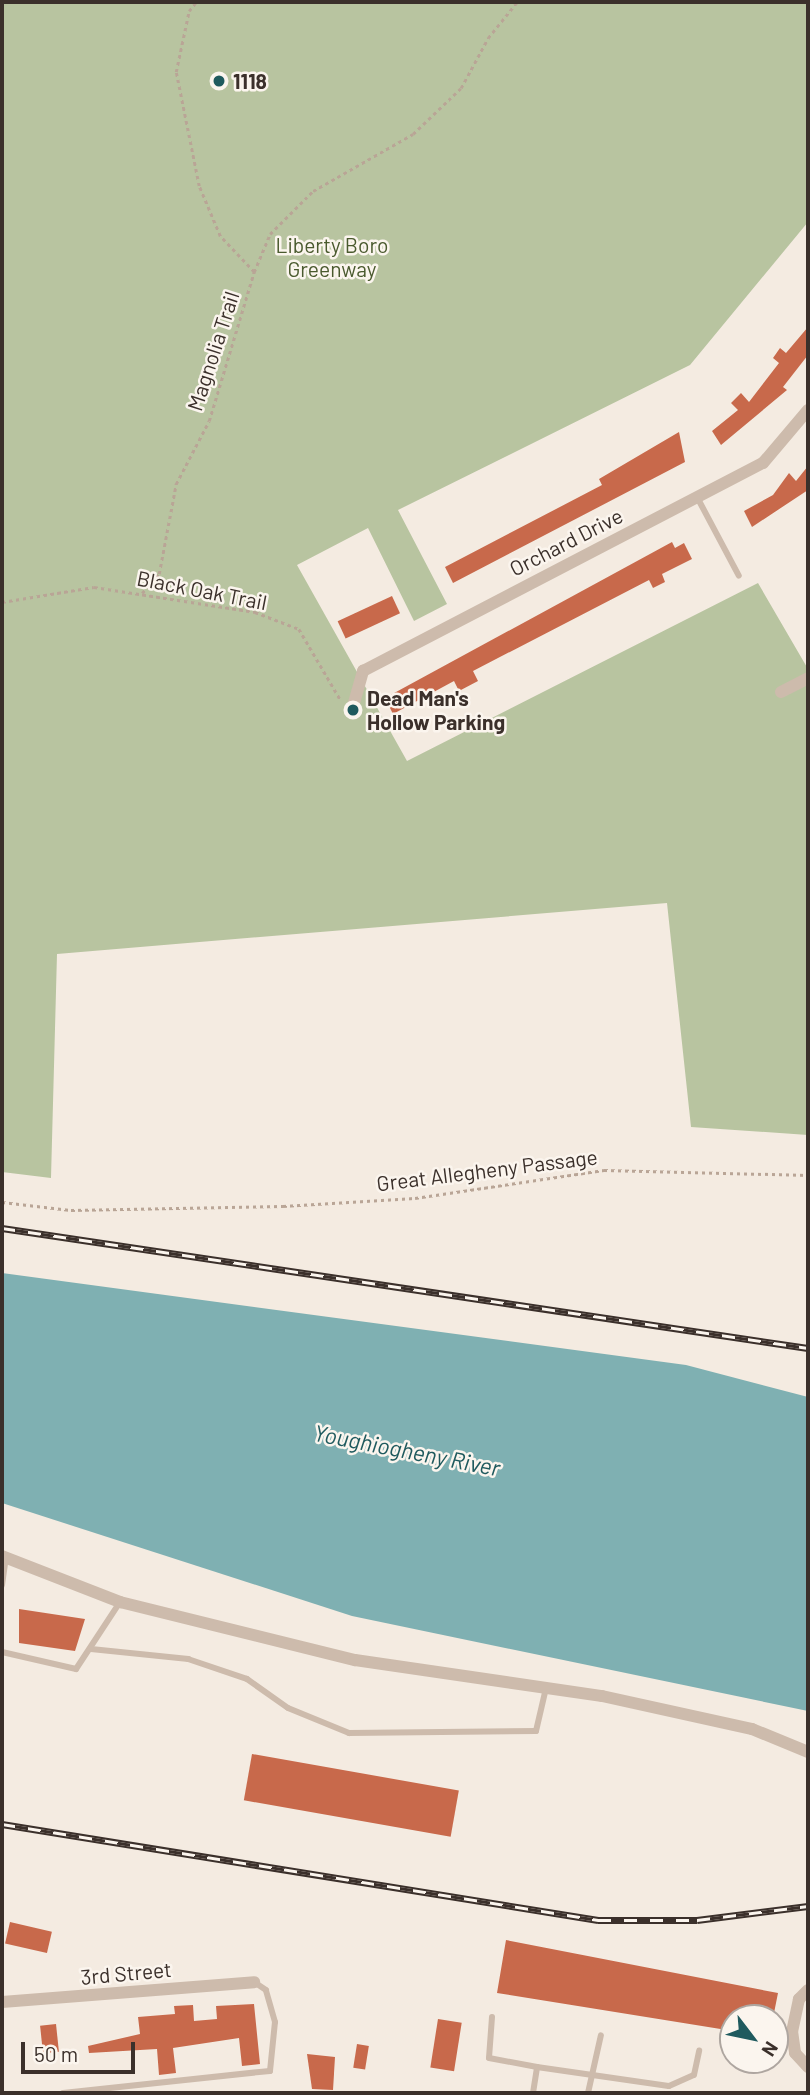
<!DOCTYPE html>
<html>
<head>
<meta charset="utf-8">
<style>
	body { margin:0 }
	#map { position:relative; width:810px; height:2095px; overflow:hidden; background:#f4ebe1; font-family:Barlow,sans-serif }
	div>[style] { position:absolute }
	.green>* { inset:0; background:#b8c4a0 }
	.water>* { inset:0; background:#7fb0b2 }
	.building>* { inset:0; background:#c8694b; transform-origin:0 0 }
	.path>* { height:2.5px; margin-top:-1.25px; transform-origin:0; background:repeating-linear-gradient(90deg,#b9a596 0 3.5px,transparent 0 7px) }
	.lane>* { height:6px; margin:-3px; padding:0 3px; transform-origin:3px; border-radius:3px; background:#cdbbac }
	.street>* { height:12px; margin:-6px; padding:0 6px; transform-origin:6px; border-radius:6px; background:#cdbbac }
	.rail>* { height:7px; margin-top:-3.5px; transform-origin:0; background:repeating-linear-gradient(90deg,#fbf5ee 0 13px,#3b302b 0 26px); box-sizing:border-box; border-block:2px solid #3b302b }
	.dots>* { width:19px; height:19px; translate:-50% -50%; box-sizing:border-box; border:4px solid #fbf5ee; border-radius:50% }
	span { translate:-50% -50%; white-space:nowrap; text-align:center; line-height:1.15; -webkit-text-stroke:5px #fbf5ee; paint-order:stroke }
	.poi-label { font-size:21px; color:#3b302b; font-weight:700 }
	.left { translate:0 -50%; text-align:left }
	.park-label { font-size:21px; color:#4a5a2e }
	.street-label { font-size:21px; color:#3b302b }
	.water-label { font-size:23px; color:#1f5a5e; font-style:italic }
	.frame { position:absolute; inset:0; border:4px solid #3b302b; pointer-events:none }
	.north { position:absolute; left:719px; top:2004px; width:70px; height:70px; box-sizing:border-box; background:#fbf5ee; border:2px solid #aea6a0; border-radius:50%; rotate:122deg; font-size:19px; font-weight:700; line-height:28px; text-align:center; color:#3b302b }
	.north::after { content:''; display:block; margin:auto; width:24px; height:32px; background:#1f5a5e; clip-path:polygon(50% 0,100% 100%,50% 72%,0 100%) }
	.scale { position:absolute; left:21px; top:2042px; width:114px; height:32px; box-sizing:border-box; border:4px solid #3b302b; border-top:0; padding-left:9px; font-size:21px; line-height:24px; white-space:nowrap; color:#3b302b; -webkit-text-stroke:5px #fbf5ee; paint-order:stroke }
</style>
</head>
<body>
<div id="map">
	<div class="green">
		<div style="clip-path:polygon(2px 2px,808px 2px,808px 222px,690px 365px,398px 510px,447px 604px,414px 621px,368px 528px,297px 565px,407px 761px,758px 583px,808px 669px,808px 1135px,691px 1127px,667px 903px,57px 954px,51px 1178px,2px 1172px)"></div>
	</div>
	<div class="water">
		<div style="clip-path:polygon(2px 1273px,686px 1365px,808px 1397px,808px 1711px,352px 1616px,2px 1503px)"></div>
	</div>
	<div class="building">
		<div style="clip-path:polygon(808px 327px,808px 355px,783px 387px,787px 390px,721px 445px,712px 431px,738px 410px,731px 403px,741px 393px,749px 402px,779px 363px,773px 358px,780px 348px,786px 353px)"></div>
		<div style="clip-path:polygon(679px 432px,685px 462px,453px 583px,445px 567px,602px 485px,599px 479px)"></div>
		<div style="clip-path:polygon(808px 466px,808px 490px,752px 527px,744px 511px,773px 495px,789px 473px,796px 481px)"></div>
		<div style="clip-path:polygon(672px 542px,675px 548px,684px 543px,692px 559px,662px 574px,665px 582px,653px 588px,649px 580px,473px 671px,478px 681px,459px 691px,454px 681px,393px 714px,385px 698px)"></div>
		<div style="left:392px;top:596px;width:19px;height:60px;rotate:65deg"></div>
		<div style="clip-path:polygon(19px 1609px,85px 1619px,75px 1651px,19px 1643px)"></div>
		<div style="left:252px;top:1754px;width:210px;height:47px;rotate:10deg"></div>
		<div style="left:10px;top:1922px;width:43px;height:22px;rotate:13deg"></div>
		<div style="clip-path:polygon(506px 1940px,778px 1993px,773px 2018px,733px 2018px,733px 2031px,497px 1993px)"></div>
		<div style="clip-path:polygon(254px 2004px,260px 2064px,242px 2066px,239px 2038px,173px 2048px,176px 2073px,159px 2075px,157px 2049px,89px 2053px,88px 2046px,140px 2034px,138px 2017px,175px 2014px,174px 2006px,193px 2005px,194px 2021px,217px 2019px,216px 2006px)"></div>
		<div style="left:438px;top:2019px;width:24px;height:49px;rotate:9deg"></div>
		<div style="left:56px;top:2024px;width:28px;height:16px;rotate:84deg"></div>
		<div style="left:357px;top:2044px;width:12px;height:24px;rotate:9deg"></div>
		<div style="clip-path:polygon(307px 2054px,335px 2057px,333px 2090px,312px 2089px)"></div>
	</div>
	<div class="path">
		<div style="left:254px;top:272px;width:41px;rotate:-67.2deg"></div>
		<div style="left:270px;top:234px;width:61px;rotate:-45deg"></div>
		<div style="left:313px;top:191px;width:115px;rotate:-29.7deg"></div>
		<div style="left:413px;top:134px;width:66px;rotate:-43.8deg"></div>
		<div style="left:461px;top:88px;width:57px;rotate:-61.6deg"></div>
		<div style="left:488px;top:38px;width:46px;rotate:-51.1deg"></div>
		<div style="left:142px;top:593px;width:25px;rotate:-48deg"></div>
		<div style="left:159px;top:574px;width:92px;rotate:-79.3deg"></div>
		<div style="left:176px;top:484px;width:71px;rotate:-62.4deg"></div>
		<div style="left:209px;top:421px;width:156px;rotate:-73.2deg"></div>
		<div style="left:254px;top:272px;width:50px;rotate:-133.4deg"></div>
		<div style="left:220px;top:236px;width:54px;rotate:-112.8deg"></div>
		<div style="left:199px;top:186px;width:116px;rotate:-101.4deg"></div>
		<div style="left:176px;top:72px;width:62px;rotate:-78deg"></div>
		<div style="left:189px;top:11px;width:11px;rotate:-52deg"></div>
		<div style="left:2px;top:602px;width:93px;rotate:-9.3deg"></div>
		<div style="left:94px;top:587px;width:163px;rotate:8.8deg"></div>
		<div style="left:255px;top:612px;width:47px;rotate:21.1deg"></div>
		<div style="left:299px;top:629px;width:81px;rotate:59.6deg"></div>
		<div style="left:2px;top:1202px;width:69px;rotate:6.6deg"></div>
		<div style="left:71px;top:1210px;width:212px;rotate:-1.1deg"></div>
		<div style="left:283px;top:1206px;width:132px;rotate:-3.5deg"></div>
		<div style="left:415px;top:1198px;width:191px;rotate:-8.4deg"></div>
		<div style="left:604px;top:1170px;width:204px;rotate:1.4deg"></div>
	</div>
	<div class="lane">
		<div style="left:697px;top:497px;width:89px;rotate:62deg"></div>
		<div style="left:2px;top:1585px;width:27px;rotate:-82deg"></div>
		<div style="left:91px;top:1649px;width:98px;rotate:5.9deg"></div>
		<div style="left:188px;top:1659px;width:62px;rotate:18.7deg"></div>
		<div style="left:247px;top:1679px;width:50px;rotate:35.3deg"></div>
		<div style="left:288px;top:1708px;width:66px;rotate:22.3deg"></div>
		<div style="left:349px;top:1733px;width:187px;rotate:-0.6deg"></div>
		<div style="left:536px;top:1731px;width:44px;rotate:-76.9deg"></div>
		<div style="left:2px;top:1652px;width:76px;rotate:12.9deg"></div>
		<div style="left:76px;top:1669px;width:80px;rotate:-56.7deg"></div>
		<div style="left:492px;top:2017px;width:41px;rotate:94.2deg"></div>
		<div style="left:489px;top:2058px;width:49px;rotate:10.6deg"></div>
		<div style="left:63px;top:2093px;width:208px;rotate:-6.1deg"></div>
		<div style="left:270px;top:2071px;width:49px;rotate:-84.2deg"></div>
		<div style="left:275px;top:2022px;width:33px;rotate:-106deg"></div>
		<div style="left:266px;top:1990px;width:14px;rotate:-146deg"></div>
		<div style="left:533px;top:2093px;width:26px;rotate:-81deg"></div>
		<div style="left:537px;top:2067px;width:133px;rotate:8.2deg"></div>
		<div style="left:669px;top:2086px;width:27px;rotate:-24deg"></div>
		<div style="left:694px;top:2075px;width:25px;rotate:-78deg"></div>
		<div style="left:588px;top:2093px;width:59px;rotate:-77.4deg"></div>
	</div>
	<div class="street">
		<div style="left:781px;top:692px;width:30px;rotate:-27deg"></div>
		<div style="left:352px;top:710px;width:41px;rotate:-74.2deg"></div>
		<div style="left:363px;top:671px;width:451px;rotate:-27.5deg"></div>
		<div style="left:763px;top:463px;width:70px;rotate:-49.7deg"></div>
		<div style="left:2px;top:1556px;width:127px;rotate:21.3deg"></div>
		<div style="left:120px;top:1602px;width:242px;rotate:13.9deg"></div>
		<div style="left:355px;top:1660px;width:250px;rotate:8.3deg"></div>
		<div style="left:602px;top:1696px;width:154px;rotate:12.4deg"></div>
		<div style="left:752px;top:1729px;width:61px;rotate:22.3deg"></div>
		<div style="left:808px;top:1990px;width:13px;rotate:135deg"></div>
		<div style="left:799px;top:1999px;width:33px;rotate:102deg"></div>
		<div style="left:792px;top:2031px;width:22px;rotate:82deg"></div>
		<div style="left:795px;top:2053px;width:19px;rotate:47deg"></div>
		<div style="left:2px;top:2002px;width:253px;rotate:-4.5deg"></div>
	</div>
	<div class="rail">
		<div style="left:2px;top:1228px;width:815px;rotate:8.47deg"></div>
		<div style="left:2px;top:1824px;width:604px;rotate:9.15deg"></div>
		<div style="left:598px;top:1920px;width:99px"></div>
		<div style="left:697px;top:1920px;width:112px;rotate:-7.2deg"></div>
	</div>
	<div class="dots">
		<div style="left:219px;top:81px;background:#1f5a5e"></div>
		<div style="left:353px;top:710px;background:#1f5a5e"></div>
	</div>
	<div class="poi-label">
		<span class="left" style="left:233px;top:81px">1118</span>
		<span class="left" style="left:367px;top:710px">Dead Man's<br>Hollow Parking</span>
	</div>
	<div class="park-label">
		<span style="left:332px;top:257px">Liberty Boro<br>Greenway</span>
	</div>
	<div class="street-label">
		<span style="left:213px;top:351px;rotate:-72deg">Magnolia Trail</span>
		<span style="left:566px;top:542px;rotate:-27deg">Orchard Drive</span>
		<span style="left:202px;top:590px;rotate:11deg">Black Oak Trail</span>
		<span style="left:487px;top:1170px;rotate:-7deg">Great Allegheny Passage</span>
		<span style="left:126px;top:1973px;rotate:-5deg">3rd Street</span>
	</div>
	<div class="water-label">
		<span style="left:407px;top:1450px;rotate:11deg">Youghiogheny River</span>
	</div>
	<div class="frame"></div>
	<div class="north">N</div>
	<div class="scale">50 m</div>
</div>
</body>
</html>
